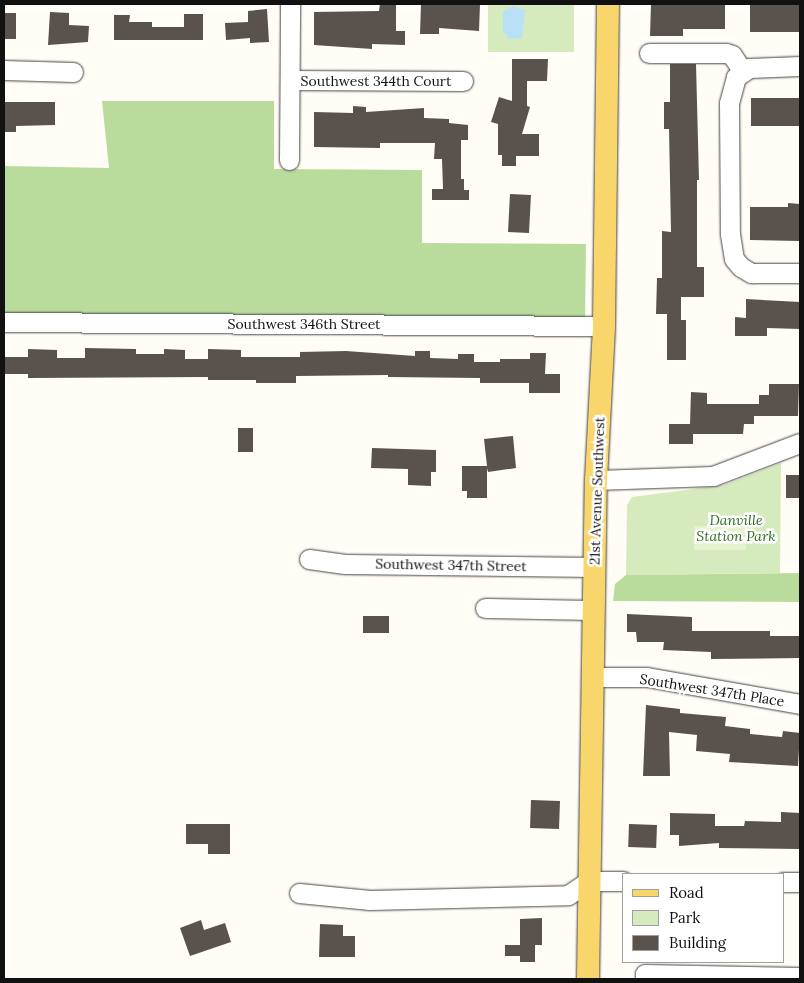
<!DOCTYPE html>
<html>
<head>
<meta charset="utf-8">
<style>
	body { margin:0 }
	#map { position:relative; width:804px; height:983px; overflow:hidden; background:#fffdf5; font-family:Lora,serif }
	div>[style] { position:absolute }
	.green>* { inset:0; background:#d5ebbd; transform-origin:0 0 }
	.forest>* { inset:0; background:#b9dc9c }
	.pitch>* { inset:0; background:#e6f2cf; transform-origin:0 0 }
	.water>* { inset:0; background:#b9e0f7 }
	.building>* { inset:0; background:#5a524d; transform-origin:0 0 }
	.roads { filter:drop-shadow(0 0 1px #444) drop-shadow(0 0 1px #444) }
	.minor>* { height:19px; margin:-9.5px; padding:0 9.5px; transform-origin:9.5px; border-radius:9.5px; background:#fff }
	.major>* { height:22px; margin:-11px; padding:0 11px; transform-origin:11px; border-radius:11px; background:#f9d66b }
	span { translate:-50% -50%; white-space:nowrap; text-align:center; line-height:1.15; -webkit-text-stroke:5px #fff; paint-order:stroke }
	.street-label { font-size:14px; color:#111 }
	.park-label { font-size:14px; color:#2f6b1f; font-style:italic }
	.frame { position:absolute; inset:0; border:5px solid #111; pointer-events:none }
	.legend { position:absolute; left:622px; top:873px; width:162px; height:90px; box-sizing:border-box; background:#fff; border:1px solid #a0a0a0; margin:0; padding:6px 9px; list-style:none; font-size:15px; color:#111 }
	.legend li { display:flex; align-items:center; gap:10px; height:25px }
	.legend b { width:25px; border:1px solid #a0a0a0 }
</style>
</head>
<body>
<div id="map">
	<div class="green">
		<div style="left:488px;top:4px;width:86px;height:48px"></div>
		<div style="clip-path:polygon(781px 463px,780px 573px,626px 575px,627px 505px,632px 497px,724px 485px)"></div>
	</div>
	<div class="forest">
		<div style="clip-path:polygon(102px 101px,274px 101px,274px 169px,422px 170px,422px 243px,586px 244px,585px 326px,4px 322px,4px 166px,109px 168px)"></div>
		<div style="clip-path:polygon(800px 573px,800px 602px,613px 601px,615px 584px,626px 575px)"></div>
	</div>
	<div class="pitch">
		<div style="left:746px;top:526px;width:24px;height:52px;rotate:90deg"></div>
	</div>
	<div class="water">
		<div style="clip-path:polygon(513px 6px,525px 10px,522px 38px,509px 39px,503px 31px,503px 12px)"></div>
	</div>
	<div class="building">
		<div style="clip-path:polygon(380px 4px,396px 5px,396px 31px,405px 31px,405px 45px,372px 44px,372px 49px,314px 45px,314px 12px,379px 11px)"></div>
		<div style="clip-path:polygon(421px 4px,480px 4px,479px 31px,439px 28px,439px 34px,420px 34px)"></div>
		<div style="clip-path:polygon(651px 4px,725px 4px,725px 29px,683px 29px,683px 36px,650px 36px)"></div>
		<div style="left:750px;top:4px;width:50px;height:28px"></div>
		<div style="clip-path:polygon(267px 9px,269px 42px,250px 43px,250px 38px,226px 40px,225px 23px,248px 22px,248px 11px)"></div>
		<div style="clip-path:polygon(50px 12px,69px 13px,69px 25px,89px 26px,88px 42px,48px 45px)"></div>
		<div style="left:4px;top:13px;width:12px;height:26px"></div>
		<div style="clip-path:polygon(184px 14px,203px 14px,203px 40px,114px 40px,114px 15px,130px 15px,129px 22px,152px 22px,152px 27px,184px 27px)"></div>
		<div style="clip-path:polygon(512px 59px,548px 59px,547px 81px,527px 81px,527px 106px,530px 107px,522px 134px,539px 134px,539px 156px,516px 156px,516px 166px,502px 166px,502px 155px,498px 155px,498px 124px,491px 122px,499px 97px,512px 101px)"></div>
		<div style="clip-path:polygon(670px 64px,696px 64px,699px 180px,697px 180px,697px 267px,704px 267px,704px 297px,681px 297px,681px 320px,686px 320px,686px 360px,667px 360px,667px 314px,656px 314px,657px 278px,662px 278px,662px 231px,671px 232px,669px 129px,664px 129px,664px 102px,670px 102px)"></div>
		<div style="left:751px;top:98px;width:49px;height:28px"></div>
		<div style="clip-path:polygon(4px 102px,55px 102px,55px 125px,16px 126px,16px 132px,4px 132px)"></div>
		<div style="clip-path:polygon(353px 106px,366px 107px,366px 112px,424px 108px,424px 118px,449px 119px,449px 123px,468px 125px,468px 140px,461px 140px,461px 179px,464px 179px,464px 190px,469px 190px,469px 200px,432px 200px,432px 189px,443px 189px,442px 159px,434px 159px,435px 143px,380px 143px,380px 148px,314px 147px,314px 112px,353px 113px)"></div>
		<div style="left:510px;top:194px;width:21px;height:38px;rotate:3deg"></div>
		<div style="clip-path:polygon(788px 203px,800px 204px,800px 241px,750px 240px,750px 207px,788px 207px)"></div>
		<div style="clip-path:polygon(746px 299px,800px 302px,800px 329px,767px 328px,767px 336px,735px 336px,735px 317px,746px 318px)"></div>
		<div style="clip-path:polygon(85px 348px,136px 349px,136px 354px,164px 354px,164px 349px,185px 350px,185px 359px,208px 359px,208px 349px,241px 350px,241px 357px,300px 357px,300px 352px,346px 351px,415px 356px,415px 351px,430px 351px,430px 358px,458px 359px,458px 354px,474px 354px,474px 362px,500px 362px,500px 359px,530px 359px,530px 353px,546px 353px,545px 374px,560px 374px,560px 393px,529px 393px,529px 383px,480px 383px,480px 378px,388px 377px,388px 375px,296px 376px,296px 383px,256px 383px,256px 380px,208px 380px,208px 377px,28px 378px,28px 374px,4px 374px,4px 357px,28px 357px,28px 349px,57px 350px,57px 358px,85px 358px)"></div>
		<div style="clip-path:polygon(769px 384px,799px 384px,798px 416px,754px 416px,754px 424px,744px 424px,743px 434px,693px 434px,693px 444px,669px 444px,669px 424px,690px 424px,691px 392px,707px 393px,707px 404px,759px 404px,759px 395px,769px 395px)"></div>
		<div style="left:238px;top:428px;width:15px;height:24px"></div>
		<div style="clip-path:polygon(513px 436px,516px 468px,488px 472px,487px 468px,487px 498px,467px 498px,467px 491px,462px 491px,462px 466px,487px 466px,484px 439px)"></div>
		<div style="clip-path:polygon(372px 448px,436px 450px,436px 472px,431px 472px,431px 486px,408px 485px,408px 469px,371px 468px)"></div>
		<div style="left:786px;top:475px;width:14px;height:23px"></div>
		<div style="clip-path:polygon(627px 614px,692px 617px,692px 631px,770px 631px,770px 636px,800px 636px,800px 658px,711px 659px,711px 652px,663px 650px,664px 642px,637px 642px,636px 632px,627px 632px)"></div>
		<div style="left:363px;top:616px;width:26px;height:17px"></div>
		<div style="clip-path:polygon(646px 705px,680px 709px,680px 713px,726px 717px,725px 726px,750px 729px,750px 734px,782px 737px,783px 731px,800px 733px,798px 766px,729px 762px,730px 754px,696px 751px,697px 735px,669px 732px,670px 776px,643px 776px)"></div>
		<div style="left:531px;top:800px;width:29px;height:28px;rotate:2deg"></div>
		<div style="clip-path:polygon(781px 812px,800px 813px,800px 849px,719px 848px,719px 843px,679px 846px,679px 835px,670px 835px,670px 813px,715px 814px,715px 826px,744px 826px,745px 821px,781px 822px)"></div>
		<div style="clip-path:polygon(186px 824px,230px 824px,230px 854px,208px 854px,208px 844px,186px 844px)"></div>
		<div style="left:629px;top:824px;width:28px;height:23px;rotate:2deg"></div>
		<div style="clip-path:polygon(542px 918px,542px 945px,535px 945px,535px 962px,520px 962px,520px 956px,505px 956px,505px 945px,520px 945px,520px 919px)"></div>
		<div style="clip-path:polygon(201px 920px,204px 930px,225px 923px,231px 942px,190px 956px,180px 928px)"></div>
		<div style="clip-path:polygon(320px 924px,343px 925px,343px 936px,355px 936px,355px 957px,319px 957px)"></div>
	</div>
	<div class="roads">
		<div class="minor">
			<div style="left:649px;top:53px;width:77px"></div>
			<div style="left:726px;top:53px;width:6px;rotate:18deg"></div>
			<div style="left:732px;top:55px;width:20px;rotate:57deg"></div>
			<div style="left:800px;top:66px;width:51px;rotate:177.8deg"></div>
			<div style="left:749px;top:68px;width:16px;rotate:145deg"></div>
			<div style="left:736px;top:77px;width:27px;rotate:105deg"></div>
			<div style="left:729px;top:103px;width:131px;rotate:89.6deg"></div>
			<div style="left:730px;top:234px;width:25px;rotate:81deg"></div>
			<div style="left:734px;top:259px;width:11px;rotate:49deg"></div>
			<div style="left:741px;top:267px;width:12px;rotate:31deg"></div>
			<div style="left:751px;top:273px;width:49px"></div>
			<div style="left:4px;top:70px;width:69px;rotate:1.7deg"></div>
			<div style="left:290px;top:80px;width:173px;rotate:0.3deg"></div>
			<div style="left:289px;top:160px;width:156px;rotate:-89.6deg"></div>
			<div style="left:4px;top:322px;width:600px;rotate:0.38deg"></div>
			<div style="left:596px;top:480px;width:117px;rotate:-2deg"></div>
			<div style="left:713px;top:476px;width:93px;rotate:-20.8deg"></div>
			<div style="left:309px;top:559px;width:36px;rotate:8deg"></div>
			<div style="left:345px;top:564px;width:249px;rotate:0.7deg"></div>
			<div style="left:485px;top:608px;width:109px;rotate:1.1deg"></div>
			<div style="left:593px;top:677px;width:54px"></div>
			<div style="left:647px;top:677px;width:155px;rotate:10deg"></div>
			<div style="left:783px;top:882px;width:17px"></div>
			<div style="left:299px;top:893px;width:71px;rotate:5.6deg"></div>
			<div style="left:370px;top:900px;width:198px;rotate:-1.4deg"></div>
			<div style="left:568px;top:895px;width:25px;rotate:-34deg"></div>
			<div style="left:589px;top:881px;width:34px"></div>
			<div style="left:645px;top:979px;width:5px;rotate:-90deg"></div>
			<div style="left:645px;top:974px;width:155px;rotate:1.1deg"></div>
		</div>
		<div class="major">
			<div style="left:588px;top:979px;width:499px;rotate:-89.1deg"></div>
			<div style="left:596px;top:480px;width:154px;rotate:-87deg"></div>
			<div style="left:604px;top:326px;width:322px;rotate:-89.3deg"></div>
		</div>
	</div>
	<div class="street-label">
		<span style="left:376px;top:81px">Southwest 344th Court</span>
		<span style="left:304px;top:324px">Southwest 346th Street</span>
		<span style="left:597px;top:491px;rotate:-88deg">21st Avenue Southwest</span>
		<span style="left:451px;top:565px;rotate:1deg">Southwest 347th Street</span>
		<span style="left:712px;top:690px;rotate:9deg">Southwest 347th Place</span>
	</div>
	<div class="park-label">
		<span style="left:736px;top:528px">Danville<br>Station Park</span>
	</div>
	<div class="frame"></div>
	<ul class="legend">
	<li><b style="height:6px;background:#f9d66b"></b>Road</li>
	<li><b style="height:14px;background:#d5ebbd"></b>Park</li>
	<li><b style="height:14px;background:#5a524d"></b>Building</li>
	</ul>
</div>
</body>
</html>
